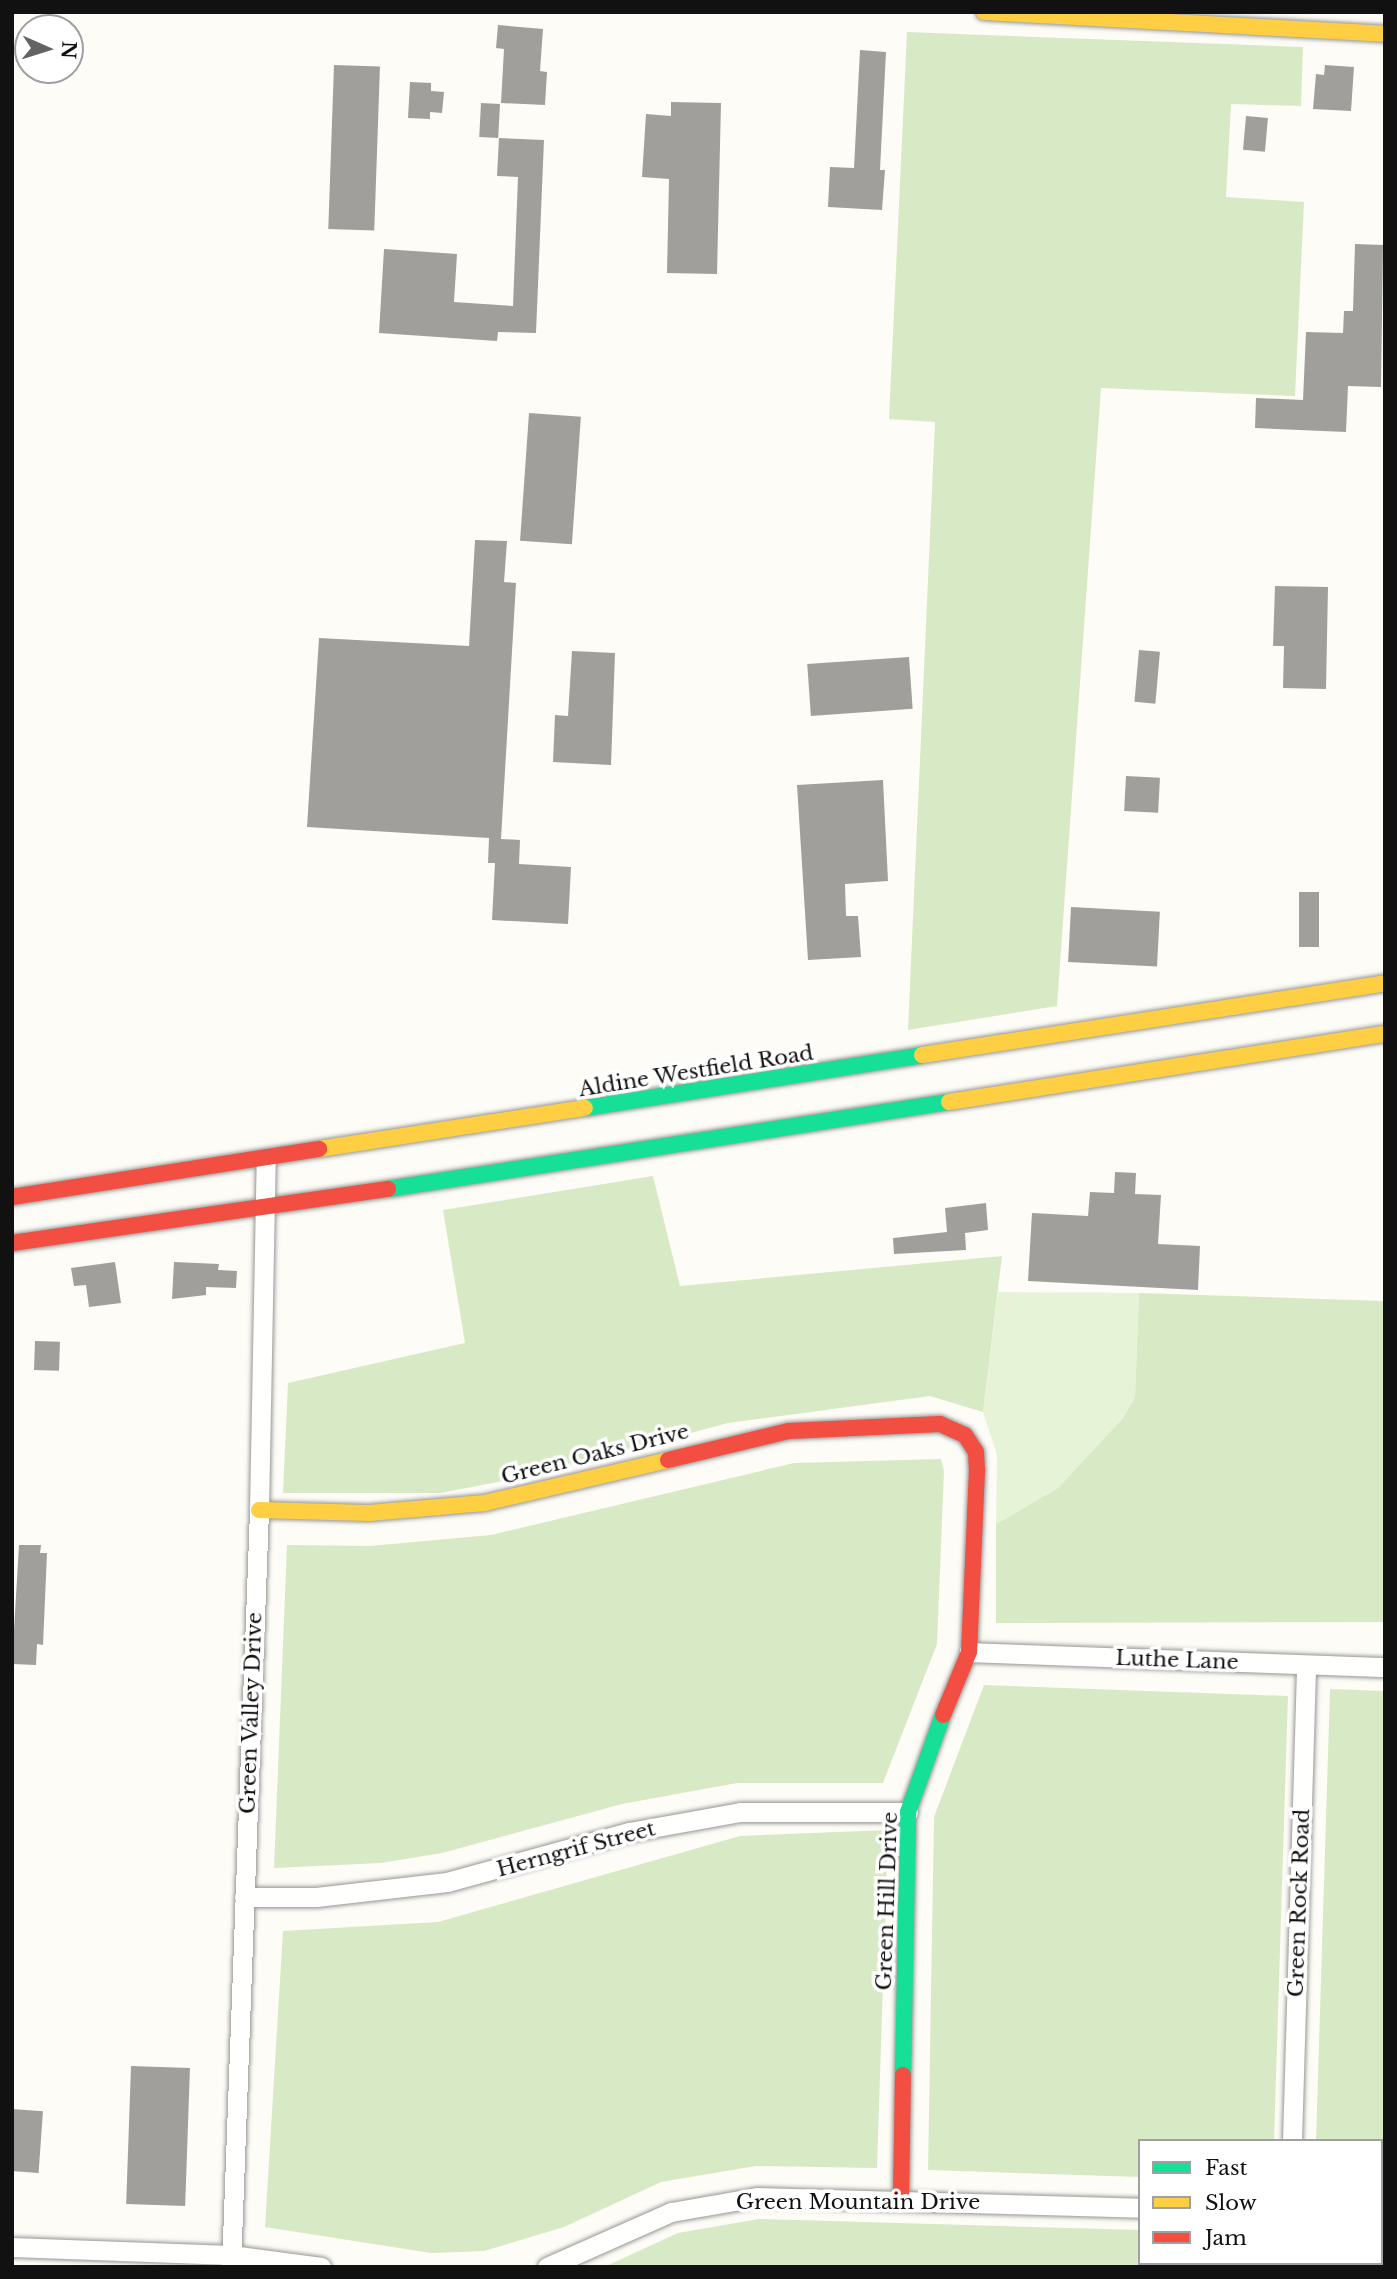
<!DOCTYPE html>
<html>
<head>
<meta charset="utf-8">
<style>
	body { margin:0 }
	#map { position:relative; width:1397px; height:2279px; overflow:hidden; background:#fdfcf7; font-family:"Libre Baskerville",serif }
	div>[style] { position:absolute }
	.green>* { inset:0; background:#e7f3d7 }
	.forest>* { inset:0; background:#d8eac5 }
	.building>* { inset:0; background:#a19f9c; transform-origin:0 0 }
	.roads { filter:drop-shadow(0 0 2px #979795) drop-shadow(0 0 2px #979795) }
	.street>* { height:19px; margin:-9.5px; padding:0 9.5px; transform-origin:9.5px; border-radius:9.5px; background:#fffffe }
	.fast>* { height:16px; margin:-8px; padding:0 8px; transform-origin:8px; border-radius:8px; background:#16e098 }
	.slow>* { height:16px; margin:-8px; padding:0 8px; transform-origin:8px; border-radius:8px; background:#ffcf43 }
	.jam>* { height:16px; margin:-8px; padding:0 8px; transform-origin:8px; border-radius:8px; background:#f24e42 }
	span { translate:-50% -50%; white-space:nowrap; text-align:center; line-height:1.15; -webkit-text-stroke:7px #fff; paint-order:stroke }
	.street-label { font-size:21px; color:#111 }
	.frame { position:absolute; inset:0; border:14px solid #111; pointer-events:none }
	.legend { position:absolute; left:1138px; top:2139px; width:245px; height:126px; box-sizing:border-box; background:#fff; border:2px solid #a0a0a0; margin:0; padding:9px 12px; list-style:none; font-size:21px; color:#111 }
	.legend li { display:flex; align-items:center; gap:14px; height:35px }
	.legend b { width:35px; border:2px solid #a0a0a0 }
	.north { position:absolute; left:14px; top:14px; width:70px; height:70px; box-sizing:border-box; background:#fff; border:2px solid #a0a0a0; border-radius:50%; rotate:93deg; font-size:19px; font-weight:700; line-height:28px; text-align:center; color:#111 }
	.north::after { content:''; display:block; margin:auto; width:24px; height:32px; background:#646362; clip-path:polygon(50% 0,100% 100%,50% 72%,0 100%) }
</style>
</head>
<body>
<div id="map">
	<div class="green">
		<div style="clip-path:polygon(998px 1292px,1139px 1293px,1135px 1397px,1123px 1418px,1058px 1488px,996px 1524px,997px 1455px,983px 1412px)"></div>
	</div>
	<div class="forest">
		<div style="clip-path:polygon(907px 32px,1303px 47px,1301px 106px,1231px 104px,1226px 197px,1304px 202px,1295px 396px,1101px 388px,1057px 1006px,908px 1030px,935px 422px,889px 419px)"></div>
		<div style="clip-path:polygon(653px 1176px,680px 1286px,1002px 1256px,983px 1412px,930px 1396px,728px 1423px,530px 1476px,440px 1493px,283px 1493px,288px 1383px,465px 1343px,443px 1210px)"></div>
		<div style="clip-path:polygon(1139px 1293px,1385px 1301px,1385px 1622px,996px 1623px,996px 1524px,1058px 1488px,1123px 1418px,1135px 1397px)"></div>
		<div style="clip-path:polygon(941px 1459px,944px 1471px,937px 1644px,883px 1783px,737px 1783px,622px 1804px,442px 1853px,381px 1863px,274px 1868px,287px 1545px,370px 1546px,491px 1535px,794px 1463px)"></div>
		<div style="clip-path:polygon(984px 1685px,1288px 1696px,1274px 2141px,1140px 2141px,1140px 2177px,928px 2170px,934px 1817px)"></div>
		<div style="clip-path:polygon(1330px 1689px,1385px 1691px,1385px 2267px,1312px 2267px,1381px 2263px,1381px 2141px,1316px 2141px)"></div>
		<div style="clip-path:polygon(888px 1830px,877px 2168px,756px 2166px,661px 2182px,564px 2227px,484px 2251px,431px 2253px,265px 2227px,283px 1931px,438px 1922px,740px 1836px)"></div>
		<div style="clip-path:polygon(759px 2219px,1140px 2230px,1140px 2263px,1264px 2263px,1264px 2267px,604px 2267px,678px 2233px)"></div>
	</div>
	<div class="building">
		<div style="clip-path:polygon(498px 25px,543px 29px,540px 71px,547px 72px,545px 105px,501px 103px,504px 49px,496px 48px)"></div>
		<div style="clip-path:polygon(860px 50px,886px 52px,880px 170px,885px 170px,882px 210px,828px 207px,830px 167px,854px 168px)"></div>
		<div style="left:334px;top:65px;width:46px;height:164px;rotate:2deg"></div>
		<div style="clip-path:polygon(1325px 65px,1354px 67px,1351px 111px,1313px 109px,1316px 74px,1324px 75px)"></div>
		<div style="clip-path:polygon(410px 82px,431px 83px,431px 91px,444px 92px,442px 113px,430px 112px,430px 119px,408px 118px)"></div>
		<div style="clip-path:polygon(671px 102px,721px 103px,717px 274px,667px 273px,669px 179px,642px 177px,646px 114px,671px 116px)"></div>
		<div style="left:481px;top:103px;width:19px;height:34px;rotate:3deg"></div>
		<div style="left:1246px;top:116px;width:22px;height:34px;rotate:5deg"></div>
		<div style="clip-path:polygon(499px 138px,544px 140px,536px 333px,498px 332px,497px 341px,379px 333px,384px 249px,457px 254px,454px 302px,513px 306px,518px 177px,497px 176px)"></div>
		<div style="clip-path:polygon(1355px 244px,1383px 245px,1381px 387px,1348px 386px,1346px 432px,1255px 428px,1256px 398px,1303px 400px,1306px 332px,1343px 333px,1344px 311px,1353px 311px)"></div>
		<div style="left:529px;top:413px;width:52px;height:128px;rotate:4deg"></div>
		<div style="clip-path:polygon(475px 540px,507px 541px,504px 582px,516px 583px,501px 839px,520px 840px,519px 864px,571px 867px,568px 924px,492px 920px,495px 863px,488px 863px,489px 838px,307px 827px,319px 638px,469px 646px)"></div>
		<div style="clip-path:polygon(1275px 586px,1328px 587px,1326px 689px,1283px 688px,1284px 646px,1273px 646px)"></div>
		<div style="left:1139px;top:650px;width:21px;height:52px;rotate:5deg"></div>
		<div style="clip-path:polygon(572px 651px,615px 653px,611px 765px,553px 762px,555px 715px,568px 716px)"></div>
		<div style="left:909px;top:657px;width:52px;height:102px;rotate:86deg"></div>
		<div style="left:1126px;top:776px;width:34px;height:35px;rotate:3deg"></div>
		<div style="clip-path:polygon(883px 780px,888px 881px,845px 884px,846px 916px,858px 916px,861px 957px,808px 960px,797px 785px)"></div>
		<div style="left:1299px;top:892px;width:20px;height:55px"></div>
		<div style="left:1071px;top:907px;width:89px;height:55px;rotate:3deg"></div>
		<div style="clip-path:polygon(1115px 1172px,1136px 1173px,1135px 1194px,1161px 1195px,1158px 1244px,1200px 1246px,1198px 1290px,1028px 1281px,1032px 1213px,1088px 1216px,1090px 1192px,1114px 1193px)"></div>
		<div style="clip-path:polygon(986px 1203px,988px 1230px,965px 1233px,966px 1250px,894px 1254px,893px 1238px,947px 1232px,945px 1208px)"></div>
		<div style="clip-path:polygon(115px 1262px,121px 1303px,89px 1307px,86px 1285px,74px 1286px,71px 1268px)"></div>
		<div style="clip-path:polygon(174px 1262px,219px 1264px,218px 1270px,237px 1271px,236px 1288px,206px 1287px,206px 1295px,172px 1299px)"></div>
		<div style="left:35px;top:1341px;width:25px;height:29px;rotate:2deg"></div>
		<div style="clip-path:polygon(19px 1545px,41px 1545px,40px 1553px,47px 1553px,43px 1645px,37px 1644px,36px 1665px,12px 1664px)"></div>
		<div style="left:131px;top:2066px;width:59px;height:138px;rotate:2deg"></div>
		<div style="left:12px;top:2109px;width:31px;height:62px;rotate:4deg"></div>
	</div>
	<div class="roads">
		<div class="street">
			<div style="left:969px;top:1652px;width:416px;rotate:2.1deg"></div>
			<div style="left:244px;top:1897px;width:72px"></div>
			<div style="left:316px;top:1897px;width:132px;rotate:-6.5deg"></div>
			<div style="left:447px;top:1882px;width:189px;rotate:-15.4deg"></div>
			<div style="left:629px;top:1832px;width:113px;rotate:-10.2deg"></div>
			<div style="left:740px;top:1812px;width:168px"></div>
			<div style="left:1292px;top:2141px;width:476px;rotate:-88.3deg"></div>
			<div style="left:12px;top:2247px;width:219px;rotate:2.1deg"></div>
			<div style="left:231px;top:2255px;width:91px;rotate:7.6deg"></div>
			<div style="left:231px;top:2267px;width:758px;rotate:-87.88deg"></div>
			<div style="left:259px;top:1510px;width:351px;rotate:-88.9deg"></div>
			<div style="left:547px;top:2267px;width:136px;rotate:-23.9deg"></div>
			<div style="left:671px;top:2212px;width:87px;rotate:-9.9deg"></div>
			<div style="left:757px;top:2197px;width:383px;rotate:1.6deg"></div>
			<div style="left:1288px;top:2267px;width:4px;rotate:-90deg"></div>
		</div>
		<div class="fast">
			<div style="left:585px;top:1108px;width:341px;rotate:-8.9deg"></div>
			<div style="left:388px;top:1189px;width:568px;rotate:-8.82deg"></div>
			<div style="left:903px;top:2075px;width:263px;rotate:-88.9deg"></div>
			<div style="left:908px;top:1812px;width:103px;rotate:-70.2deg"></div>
		</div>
		<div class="slow">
			<div style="left:984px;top:12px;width:402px;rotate:3.1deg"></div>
			<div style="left:922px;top:1055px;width:469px;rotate:-8.8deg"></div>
			<div style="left:949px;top:1102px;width:441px;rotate:-8.9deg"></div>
			<div style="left:319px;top:1149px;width:269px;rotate:-8.8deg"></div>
			<div style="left:259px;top:1510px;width:110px;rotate:1.6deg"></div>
			<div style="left:369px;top:1513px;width:116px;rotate:-4.9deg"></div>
			<div style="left:485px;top:1503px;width:188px;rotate:-13.2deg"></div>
		</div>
		<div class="jam">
			<div style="left:12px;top:1197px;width:311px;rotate:-8.9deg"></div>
			<div style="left:12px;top:1243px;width:380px;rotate:-8.2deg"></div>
			<div style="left:668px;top:1460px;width:124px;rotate:-13.5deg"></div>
			<div style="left:789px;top:1431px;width:151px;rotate:-2.7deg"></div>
			<div style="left:940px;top:1424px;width:27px;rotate:24deg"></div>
			<div style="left:965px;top:1435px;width:20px;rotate:57deg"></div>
			<div style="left:976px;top:1452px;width:18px;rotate:87deg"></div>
			<div style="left:977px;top:1470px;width:182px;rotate:92.5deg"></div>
			<div style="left:969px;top:1652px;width:68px;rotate:112.4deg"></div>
			<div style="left:901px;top:2200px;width:125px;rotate:-89.1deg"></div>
		</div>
	</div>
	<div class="street-label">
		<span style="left:696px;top:1071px;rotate:-9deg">Aldine Westfield Road</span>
		<span style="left:595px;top:1454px;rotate:-14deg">Green Oaks Drive</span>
		<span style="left:1177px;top:1660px;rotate:2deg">Luthe Lane</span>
		<span style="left:251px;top:1713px;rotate:-88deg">Green Valley Drive</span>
		<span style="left:576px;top:1849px;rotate:-15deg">Herngrif Street</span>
		<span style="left:887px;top:1901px;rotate:-88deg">Green Hill Drive</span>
		<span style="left:1299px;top:1903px;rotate:-88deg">Green Rock Road</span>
		<span style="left:858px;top:2202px">Green Mountain Drive</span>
	</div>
	<div class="frame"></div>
	<ul class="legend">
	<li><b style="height:9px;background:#16e098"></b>Fast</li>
	<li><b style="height:9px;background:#ffcf43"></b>Slow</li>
	<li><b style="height:9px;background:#f24e42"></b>Jam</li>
	</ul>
	<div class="north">N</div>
</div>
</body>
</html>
